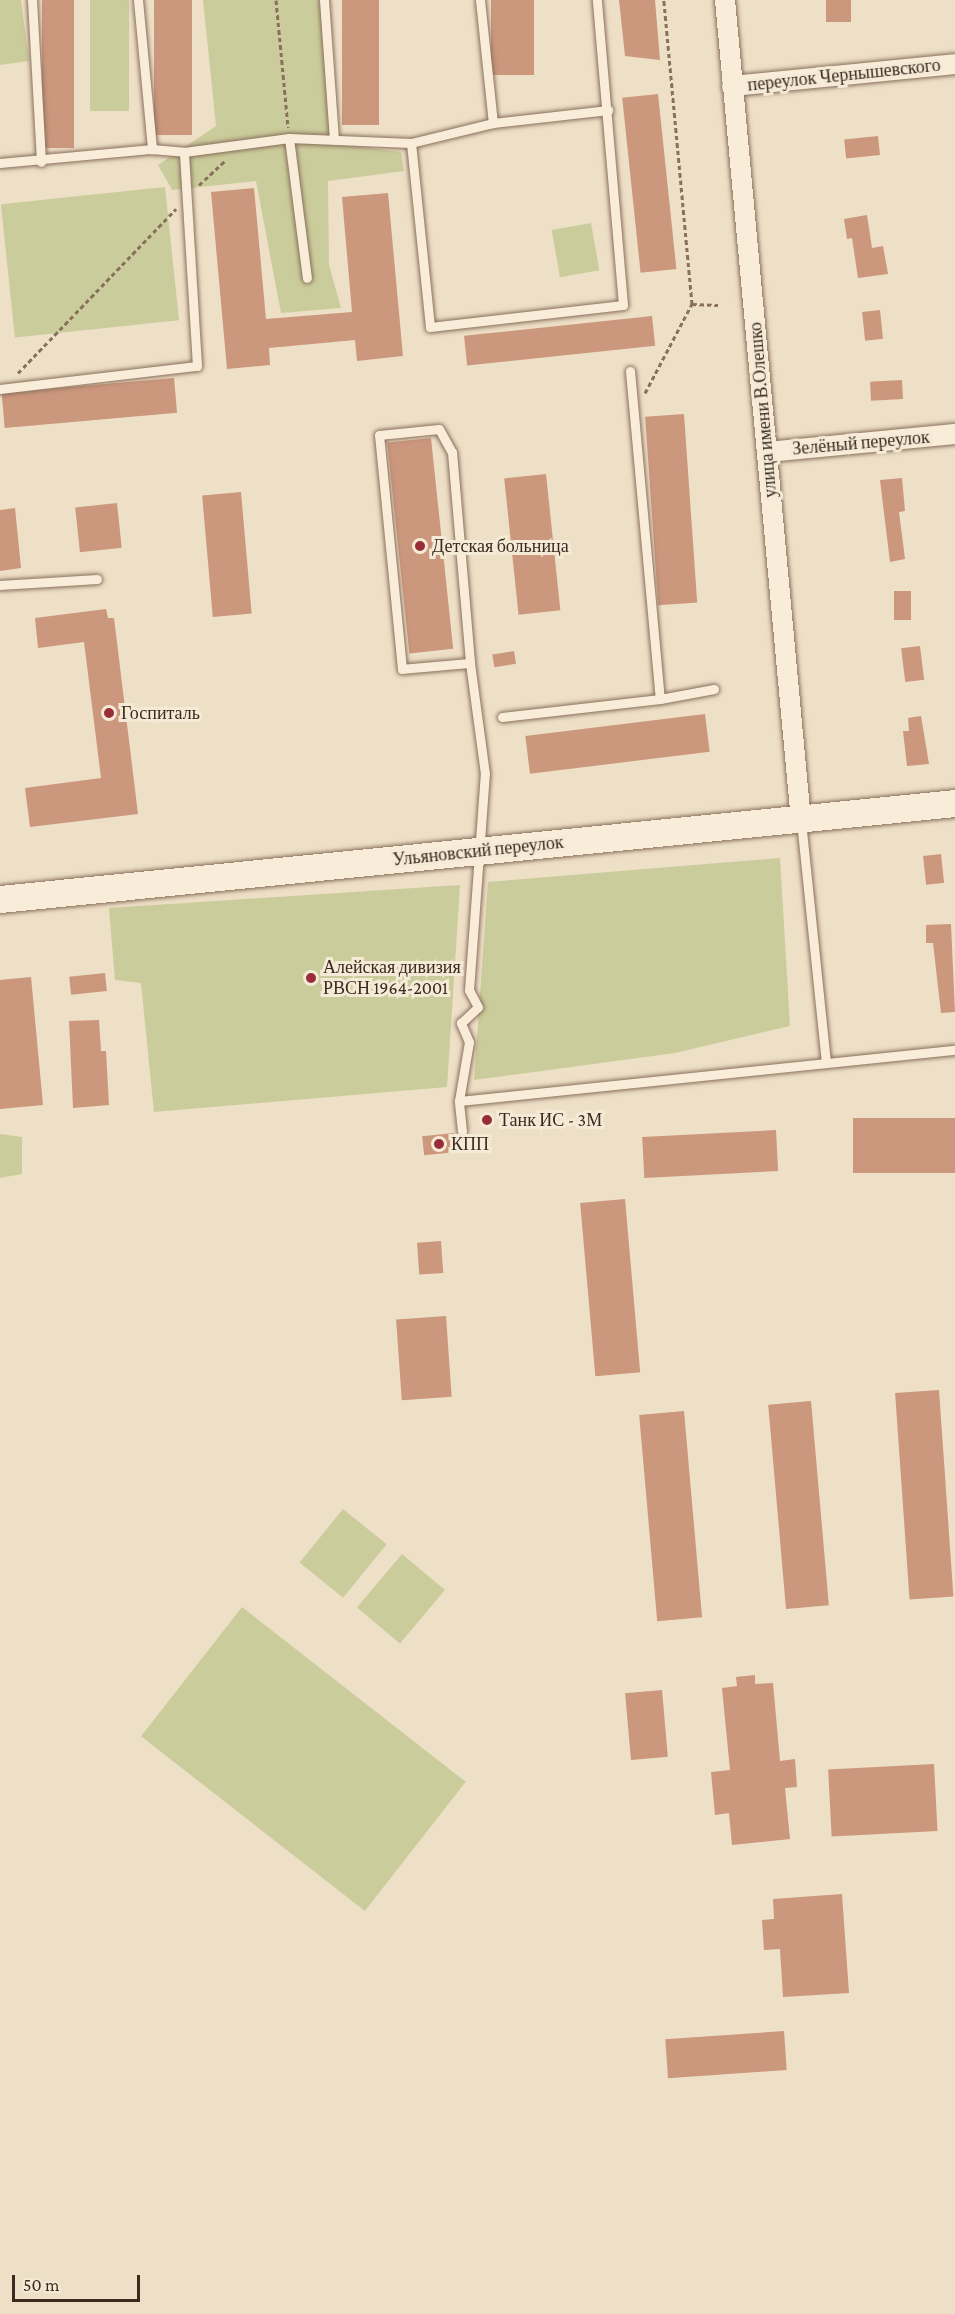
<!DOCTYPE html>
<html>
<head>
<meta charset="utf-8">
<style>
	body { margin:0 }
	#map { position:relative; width:955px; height:2314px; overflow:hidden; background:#eedfc7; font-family:"Crimson Pro",serif }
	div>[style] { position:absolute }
	.green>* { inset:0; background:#cbcc9b; transform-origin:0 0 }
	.building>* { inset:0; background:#cb977d; transform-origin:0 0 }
	.path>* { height:3px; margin-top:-1.5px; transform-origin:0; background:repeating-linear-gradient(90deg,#89705c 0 4.5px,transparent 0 7.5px) }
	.roads { filter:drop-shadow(0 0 2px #89705c) drop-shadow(0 0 2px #89705c) }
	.service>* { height:9px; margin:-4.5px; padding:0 4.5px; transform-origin:4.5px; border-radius:4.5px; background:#f9edda }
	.minor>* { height:20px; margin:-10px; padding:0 10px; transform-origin:10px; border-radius:10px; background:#f9edda }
	.secondary>* { height:27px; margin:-13.5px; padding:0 13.5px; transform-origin:13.5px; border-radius:13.5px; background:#f9edda }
	.dots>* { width:16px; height:16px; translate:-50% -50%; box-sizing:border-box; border:3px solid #f5ead6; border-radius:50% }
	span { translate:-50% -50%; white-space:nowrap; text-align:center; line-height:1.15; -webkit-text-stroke:6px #f5ead6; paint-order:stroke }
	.street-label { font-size:18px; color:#3a2a20 }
	.poi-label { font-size:18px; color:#3a2a20 }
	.left { translate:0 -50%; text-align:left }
	.scale { position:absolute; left:12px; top:2275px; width:128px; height:27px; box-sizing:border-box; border:3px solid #3a2a20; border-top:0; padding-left:8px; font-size:18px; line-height:21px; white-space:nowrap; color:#3a2a20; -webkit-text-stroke:4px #f5ead6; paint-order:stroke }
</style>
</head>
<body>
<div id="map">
	<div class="green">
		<div style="clip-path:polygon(0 0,21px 0,29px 61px,0 65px)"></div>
		<div style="left:90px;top:0;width:39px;height:111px"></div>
		<div style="clip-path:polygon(203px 0,323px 0,336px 144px,401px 152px,404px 171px,328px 181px,329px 265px,341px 308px,281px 313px,256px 181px,172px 190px,158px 165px,216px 126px)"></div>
		<div style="left:165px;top:187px;width:134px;height:165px;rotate:84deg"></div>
		<div style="left:591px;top:223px;width:48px;height:40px;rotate:80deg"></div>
		<div style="clip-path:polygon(780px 858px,790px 1026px,675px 1053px,474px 1080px,488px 882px)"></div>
		<div style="clip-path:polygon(460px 885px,447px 1087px,154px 1112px,141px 983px,115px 980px,109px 908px)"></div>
		<div style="clip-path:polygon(0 1134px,22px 1137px,22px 1174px,0 1178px)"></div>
		<div style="left:343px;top:1509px;width:56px;height:69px;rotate:39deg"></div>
		<div style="left:402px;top:1554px;width:56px;height:70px;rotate:40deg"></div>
		<div style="left:242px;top:1607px;width:284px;height:164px;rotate:38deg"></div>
	</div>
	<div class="building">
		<div style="left:42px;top:0;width:32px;height:148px"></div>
		<div style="left:154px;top:0;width:38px;height:135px"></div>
		<div style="left:342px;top:0;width:37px;height:125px"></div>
		<div style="left:491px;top:0;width:43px;height:75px"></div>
		<div style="clip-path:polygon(619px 0,655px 0,660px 60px,625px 56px)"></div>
		<div style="left:826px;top:0;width:25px;height:22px"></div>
		<div style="left:658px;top:94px;width:176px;height:36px;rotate:84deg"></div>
		<div style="left:878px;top:136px;width:19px;height:34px;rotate:84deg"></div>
		<div style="clip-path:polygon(254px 188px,266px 319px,352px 312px,342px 197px,388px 193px,403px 356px,357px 361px,355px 340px,269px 348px,270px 365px,227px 369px,211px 192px)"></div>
		<div style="clip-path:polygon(867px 215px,872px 248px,883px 246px,888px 274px,858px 278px,852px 238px,847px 239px,844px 219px)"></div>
		<div style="left:880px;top:310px;width:29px;height:18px;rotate:84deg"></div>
		<div style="left:652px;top:316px;width:30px;height:189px;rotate:84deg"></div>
		<div style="left:174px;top:378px;width:35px;height:173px;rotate:85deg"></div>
		<div style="left:902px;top:380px;width:19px;height:32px;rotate:87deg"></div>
		<div style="left:684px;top:414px;width:189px;height:39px;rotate:86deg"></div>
		<div style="left:431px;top:438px;width:212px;height:44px;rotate:84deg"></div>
		<div style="left:546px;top:474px;width:137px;height:42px;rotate:84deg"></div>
		<div style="clip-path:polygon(902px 478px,905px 511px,899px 512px,905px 559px,890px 562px,880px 480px)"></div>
		<div style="left:241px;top:492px;width:122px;height:39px;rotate:85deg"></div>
		<div style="left:117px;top:503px;width:45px;height:42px;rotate:84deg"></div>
		<div style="clip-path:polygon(15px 508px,21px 568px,0 571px,0 510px)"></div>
		<div style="left:894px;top:591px;width:17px;height:29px"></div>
		<div style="clip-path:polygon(106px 609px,108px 618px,114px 618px,138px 814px,30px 827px,25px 788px,101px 778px,84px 642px,38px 648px,35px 618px)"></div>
		<div style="left:920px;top:646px;width:34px;height:19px;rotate:83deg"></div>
		<div style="left:514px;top:651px;width:13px;height:22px;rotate:81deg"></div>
		<div style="left:705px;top:714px;width:38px;height:181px;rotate:83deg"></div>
		<div style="clip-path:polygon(921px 716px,929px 764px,907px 766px,903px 731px,909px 731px,908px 718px)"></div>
		<div style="left:941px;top:854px;width:29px;height:18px;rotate:84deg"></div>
		<div style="clip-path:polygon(951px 924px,955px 1012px,941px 1013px,933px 943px,926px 943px,926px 925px)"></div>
		<div style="left:105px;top:973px;width:18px;height:36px;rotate:84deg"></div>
		<div style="clip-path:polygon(31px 977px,43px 1105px,0 1109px,0 980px)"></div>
		<div style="clip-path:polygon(99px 1020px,101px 1051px,106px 1051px,109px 1105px,73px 1108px,69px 1021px)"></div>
		<div style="left:955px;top:1118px;width:55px;height:102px;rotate:90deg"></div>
		<div style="left:776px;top:1130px;width:41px;height:134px;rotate:87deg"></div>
		<div style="left:454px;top:1133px;width:19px;height:32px;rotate:84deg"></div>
		<div style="left:625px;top:1199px;width:174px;height:45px;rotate:85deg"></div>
		<div style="left:441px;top:1241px;width:32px;height:24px;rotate:86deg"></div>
		<div style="left:446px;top:1316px;width:81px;height:50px;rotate:86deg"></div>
		<div style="left:939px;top:1390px;width:207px;height:44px;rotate:86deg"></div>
		<div style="left:811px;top:1401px;width:205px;height:43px;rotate:85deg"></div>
		<div style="left:684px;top:1411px;width:207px;height:45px;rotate:85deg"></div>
		<div style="clip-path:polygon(755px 1675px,755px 1684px,773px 1683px,780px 1761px,795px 1759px,797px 1787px,785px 1788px,790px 1839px,732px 1845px,729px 1813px,715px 1815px,711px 1772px,730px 1770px,722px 1688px,737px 1686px,736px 1677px)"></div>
		<div style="left:662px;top:1690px;width:67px;height:37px;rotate:85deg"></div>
		<div style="left:934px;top:1764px;width:67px;height:106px;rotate:87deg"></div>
		<div style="clip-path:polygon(842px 1894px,849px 1993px,783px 1997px,780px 1949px,764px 1950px,762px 1920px,774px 1919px,773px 1899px)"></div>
		<div style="left:784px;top:2031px;width:39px;height:119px;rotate:86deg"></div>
	</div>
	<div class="path">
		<div style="left:276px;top:0;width:128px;rotate:84.6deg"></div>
		<div style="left:199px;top:185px;width:35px;rotate:-43deg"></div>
		<div style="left:692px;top:304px;width:26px;rotate:2deg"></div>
		<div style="left:18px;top:373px;width:228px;rotate:-46.1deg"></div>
		<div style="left:645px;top:393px;width:101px;rotate:-62.2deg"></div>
		<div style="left:692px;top:304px;width:305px;rotate:-95.3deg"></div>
	</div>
	<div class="roads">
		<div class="service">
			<div style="left:32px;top:0;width:162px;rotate:86.8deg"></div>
			<div style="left:138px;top:0;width:150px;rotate:84.6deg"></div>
			<div style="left:324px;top:0;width:140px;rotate:85.9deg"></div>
			<div style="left:480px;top:0;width:124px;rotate:84deg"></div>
			<div style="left:289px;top:138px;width:141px;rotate:82.7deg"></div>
			<div style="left:411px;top:143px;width:84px;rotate:-13.7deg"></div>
			<div style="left:493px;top:123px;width:116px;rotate:-6.4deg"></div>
			<div style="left:0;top:163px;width:153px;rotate:-5.3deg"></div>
			<div style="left:152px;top:149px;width:32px;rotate:5deg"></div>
			<div style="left:184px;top:152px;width:106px;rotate:-7.6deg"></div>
			<div style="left:289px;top:138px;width:122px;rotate:2.3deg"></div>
			<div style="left:411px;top:143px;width:185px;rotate:84.1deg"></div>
			<div style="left:430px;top:327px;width:194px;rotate:-6.5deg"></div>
			<div style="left:623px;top:305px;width:306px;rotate:-94.9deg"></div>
			<div style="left:630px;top:371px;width:329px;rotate:84.8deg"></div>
			<div style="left:0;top:389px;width:198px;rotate:-6.7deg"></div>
			<div style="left:197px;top:366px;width:214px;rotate:-93.5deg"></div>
			<div style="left:0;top:585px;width:97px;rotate:-3.5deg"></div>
			<div style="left:502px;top:717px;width:159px;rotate:-6.5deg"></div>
			<div style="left:660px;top:699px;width:55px;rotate:-10.5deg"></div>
			<div style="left:801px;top:821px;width:242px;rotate:84.1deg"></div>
			<div style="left:459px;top:1101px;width:499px;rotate:-5.9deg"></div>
			<div style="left:462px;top:1131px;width:30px;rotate:-96deg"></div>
			<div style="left:459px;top:1101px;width:60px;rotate:-80.4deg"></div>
			<div style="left:469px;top:1042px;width:21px;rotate:-113deg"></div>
			<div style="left:461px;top:1023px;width:23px;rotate:-43deg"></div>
			<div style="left:478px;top:1007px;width:19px;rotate:-118deg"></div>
			<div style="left:469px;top:990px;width:217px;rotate:-85.8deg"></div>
			<div style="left:485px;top:774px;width:112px;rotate:-97.7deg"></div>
			<div style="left:470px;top:663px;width:68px;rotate:175deg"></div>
			<div style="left:402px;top:669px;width:235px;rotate:-95.6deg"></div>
			<div style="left:379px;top:435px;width:60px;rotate:-5.7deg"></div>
			<div style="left:439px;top:429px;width:26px;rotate:61deg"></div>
			<div style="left:452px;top:452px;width:212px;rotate:85.1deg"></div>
		</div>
		<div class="minor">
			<div style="left:725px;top:0;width:825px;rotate:84.71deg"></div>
			<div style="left:732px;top:86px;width:224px;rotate:-5.6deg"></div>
			<div style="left:767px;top:452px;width:189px;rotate:-5.5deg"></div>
		</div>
		<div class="secondary">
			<div style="left:0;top:899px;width:960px;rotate:-5.74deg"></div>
		</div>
	</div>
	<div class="dots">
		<div style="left:420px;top:546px;background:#982d38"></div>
		<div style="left:109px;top:713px;background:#982d38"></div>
		<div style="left:311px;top:978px;background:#982d38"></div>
		<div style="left:487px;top:1120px;background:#982d38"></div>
		<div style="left:439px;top:1144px;background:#982d38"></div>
	</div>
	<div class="street-label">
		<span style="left:844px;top:75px;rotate:-6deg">переулок Чернышевского</span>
		<span style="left:763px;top:410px;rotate:-95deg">улица имени В.Олешко</span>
		<span style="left:861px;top:443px;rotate:-5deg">Зелёный переулок</span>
		<span style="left:478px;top:851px;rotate:-6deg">Ульяновский переулок</span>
	</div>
	<div class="poi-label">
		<span class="left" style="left:432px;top:546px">Детская больница</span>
		<span class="left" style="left:121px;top:713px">Госпиталь</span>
		<span class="left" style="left:323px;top:978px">Алейская дивизия<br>РВСН 1964-2001</span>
		<span class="left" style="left:499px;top:1120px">Танк ИС - 3М</span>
		<span class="left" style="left:451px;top:1144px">КПП</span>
	</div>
	<div class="scale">50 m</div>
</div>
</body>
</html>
